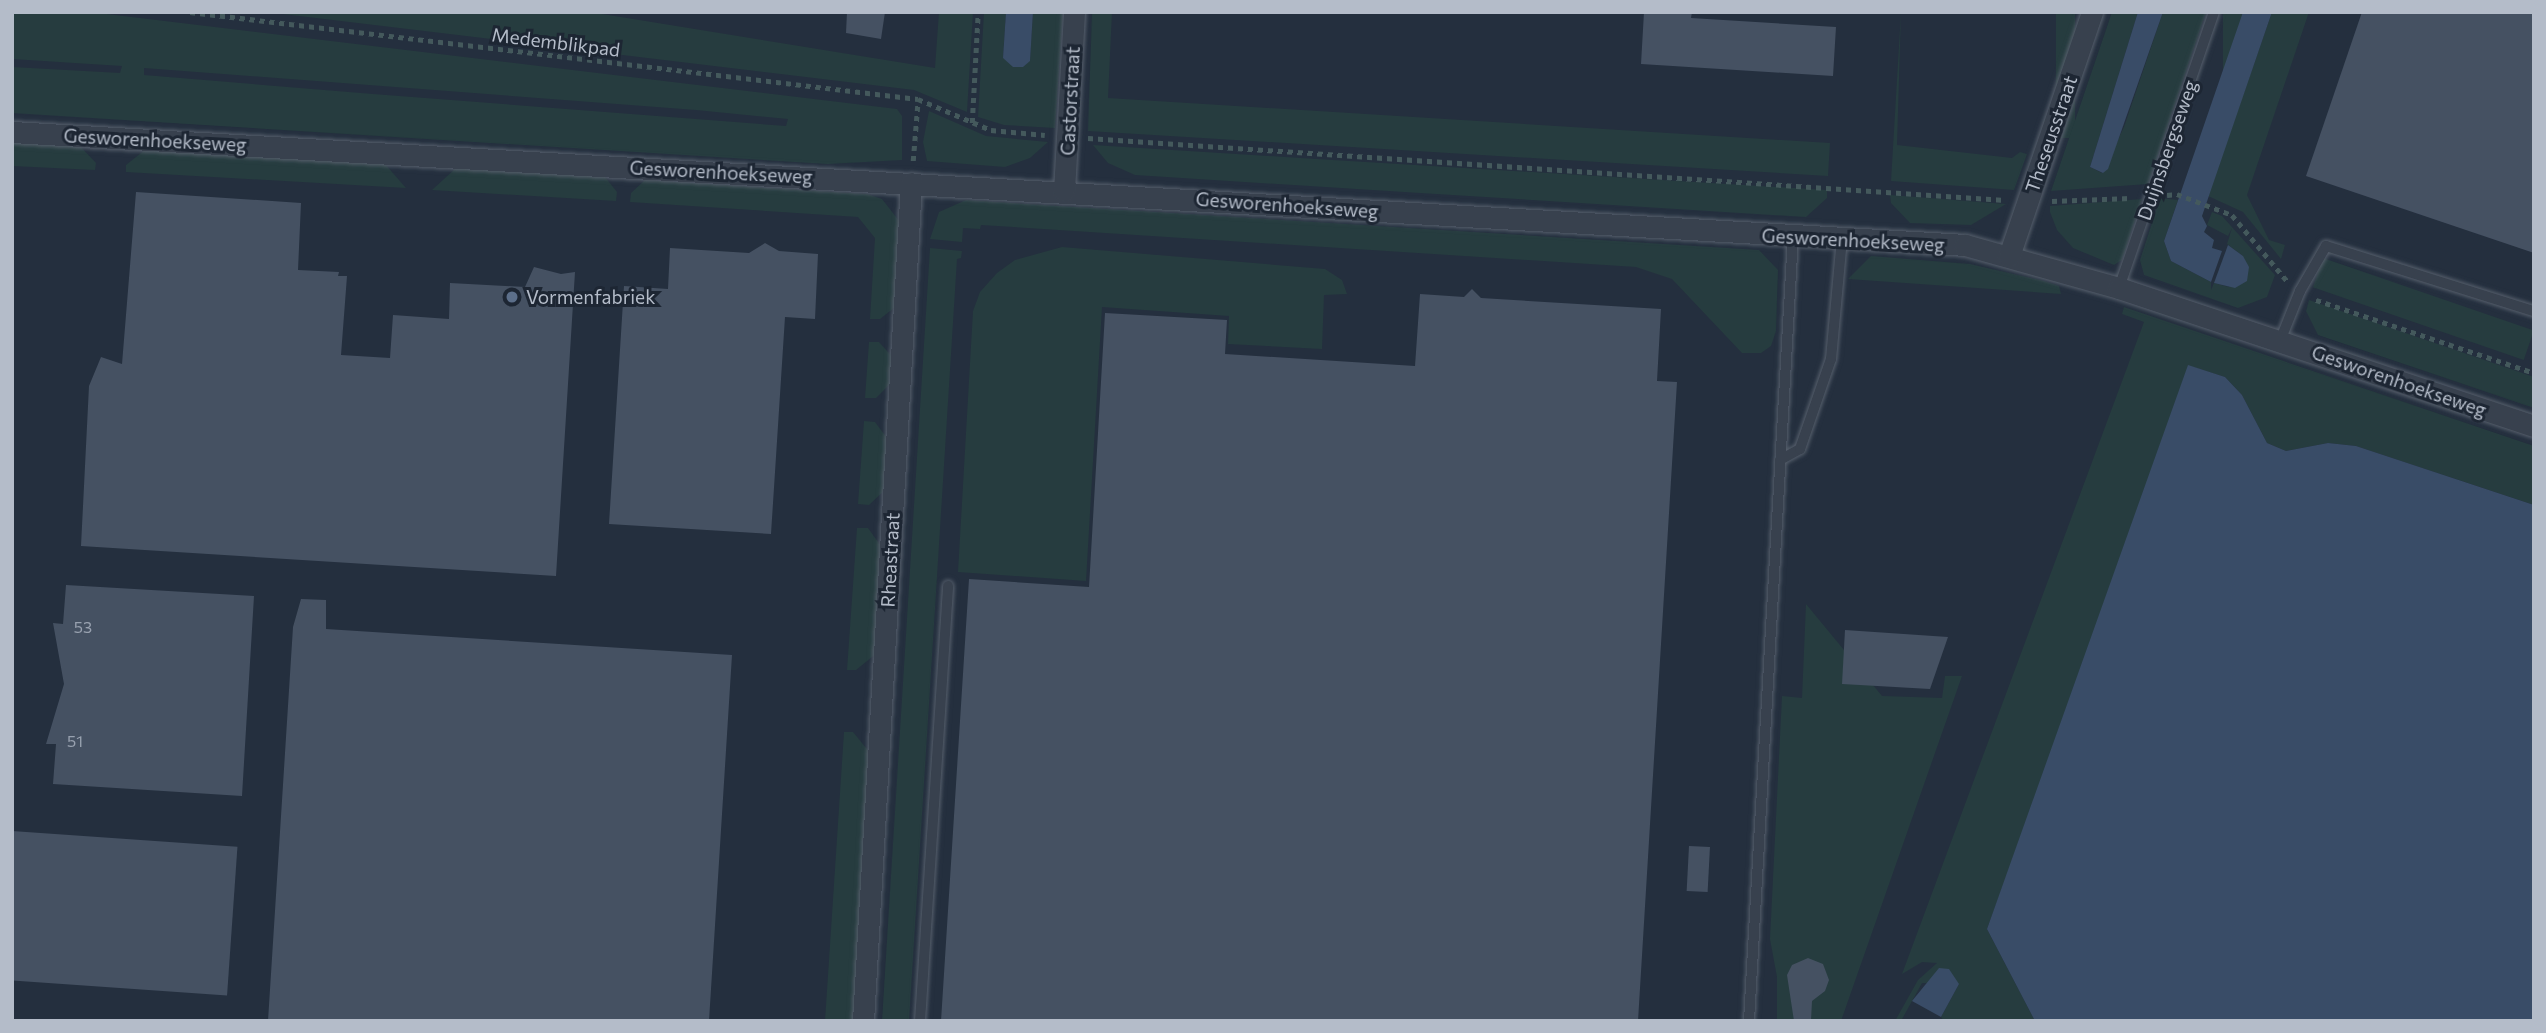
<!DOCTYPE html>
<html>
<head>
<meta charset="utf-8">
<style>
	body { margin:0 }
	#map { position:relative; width:2546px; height:1033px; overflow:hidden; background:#242f3e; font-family:Commissioner,sans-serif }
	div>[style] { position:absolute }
	.green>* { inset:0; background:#263c3f; transform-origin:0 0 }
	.water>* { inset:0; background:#394c67 }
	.building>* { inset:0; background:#455162; transform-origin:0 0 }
	.path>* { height:4.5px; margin-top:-2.25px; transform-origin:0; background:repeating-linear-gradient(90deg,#44595c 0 5px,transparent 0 10px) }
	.roads { filter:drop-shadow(0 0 2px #565f6c) drop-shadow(0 0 2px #565f6c) }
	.service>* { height:10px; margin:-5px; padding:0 5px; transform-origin:5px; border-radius:5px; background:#38414e }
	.minor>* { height:21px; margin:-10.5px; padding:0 10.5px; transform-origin:10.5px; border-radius:10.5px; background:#38414e }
	.dots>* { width:19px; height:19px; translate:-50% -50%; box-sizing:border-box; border:4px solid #1d2633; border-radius:50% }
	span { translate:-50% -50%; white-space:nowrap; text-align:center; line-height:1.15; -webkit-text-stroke:6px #1d2633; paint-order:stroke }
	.number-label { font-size:16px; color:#98a1af }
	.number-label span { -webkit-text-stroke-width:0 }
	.street-label { font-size:19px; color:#b4bcc9 }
	.poi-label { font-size:19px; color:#b4bcc9 }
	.left { translate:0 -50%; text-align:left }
	.frame { position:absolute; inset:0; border:14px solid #b4bcc9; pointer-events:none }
</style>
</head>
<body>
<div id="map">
	<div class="green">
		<div style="clip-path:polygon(evenodd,12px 12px,90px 12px,897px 109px,902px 116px,902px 160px,828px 164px,12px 113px,12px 67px,120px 73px,122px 66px,12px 59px,12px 12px,144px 68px,696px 110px,788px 119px,786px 126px,373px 94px,144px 75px,144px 68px)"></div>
		<div style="clip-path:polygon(266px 12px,590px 12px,935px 68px,939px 12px,973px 12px,967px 112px,914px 90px)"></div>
		<div style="clip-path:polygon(984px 12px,1006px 12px,1003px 58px,1030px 61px,1033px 12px,1063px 12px,1055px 128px,1004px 125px,978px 117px)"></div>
		<div style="clip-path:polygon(1092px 12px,1112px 12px,1108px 98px,1830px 143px,1828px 176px,1088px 131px)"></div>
		<div style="clip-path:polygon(1901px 12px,1897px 145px,2012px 158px,2020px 152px,2027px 154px,2014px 190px,1891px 181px)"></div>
		<div style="left:2056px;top:12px;width:19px;height:126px"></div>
		<div style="clip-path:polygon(2112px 12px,2138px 12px,2090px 167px,2102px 173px,2124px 127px,2163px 12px,2206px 12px,2148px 184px,2051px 191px)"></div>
		<div style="left:2223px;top:12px;width:20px;height:181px"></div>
		<div style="clip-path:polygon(2272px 12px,2309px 12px,2247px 195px,2269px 240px,2285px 245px,2281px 259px,2243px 212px,2208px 196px)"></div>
		<div style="clip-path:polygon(929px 111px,986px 136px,1048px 142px,1030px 158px,1005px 167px,927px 161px,923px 142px)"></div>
		<div style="clip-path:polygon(12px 141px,79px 145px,96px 163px,95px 170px,12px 166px)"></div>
		<div style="clip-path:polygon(1093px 145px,1300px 158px,1827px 190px,1827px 198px,1806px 217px,1420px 193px,1135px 175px,1108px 163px)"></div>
		<div style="clip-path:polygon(146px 149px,385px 164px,406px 188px,126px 172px,126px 165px)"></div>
		<div style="clip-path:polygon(456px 168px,605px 177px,617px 192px,616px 201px,432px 190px)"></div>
		<div style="clip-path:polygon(645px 180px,867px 194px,882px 199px,900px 222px,899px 304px,880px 319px,870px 319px,875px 238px,858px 217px,630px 202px,631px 193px)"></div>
		<div style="clip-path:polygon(1890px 195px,2006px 204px,1971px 225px,1910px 223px,1891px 203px)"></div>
		<div style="clip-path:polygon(2160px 198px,2178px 200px,2164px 241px,2171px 261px,2211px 282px,2211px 290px,2214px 283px,2229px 287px,2243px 256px,2227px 244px,2232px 228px,2228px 236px,2207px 225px,2212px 212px,2222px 216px,2275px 275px,2267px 297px,2238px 308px,2144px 275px,2140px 260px)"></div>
		<div style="clip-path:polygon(2142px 199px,2122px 260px,2114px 265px,2073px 248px,2057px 230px,2050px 212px,2050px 206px)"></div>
		<div style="clip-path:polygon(966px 200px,1759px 250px,1778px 270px,1776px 331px,1771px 346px,1761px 353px,1742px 353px,1672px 279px,1636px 267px,981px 225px,980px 229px,963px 228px,962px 242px,930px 239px,939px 212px)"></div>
		<div style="clip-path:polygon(1062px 247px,1325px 269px,1342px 280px,1347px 294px,1324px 295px,1322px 349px,1228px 344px,1229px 316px,1102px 307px,1086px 581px,958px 572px,973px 311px,980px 292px,997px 273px,1015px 260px)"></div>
		<div style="clip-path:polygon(930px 248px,962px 251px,961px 258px,957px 259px,909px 1021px,882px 1021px)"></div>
		<div style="clip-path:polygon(1871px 256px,1970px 264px,2044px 281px,2059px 286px,2061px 294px,1848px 279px)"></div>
		<div style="left:2323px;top:258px;width:223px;height:31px;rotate:19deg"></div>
		<div style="clip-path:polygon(2309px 300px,2534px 377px,2534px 408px,2318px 335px,2306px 311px)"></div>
		<div style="clip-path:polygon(2124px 307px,2534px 446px,2534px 505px,2356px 446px,2328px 443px,2286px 451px,2267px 443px,2242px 395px,2225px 377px,2193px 367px,1987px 929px,2035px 1021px,1944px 1021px,1941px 1017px,1959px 984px,1922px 983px,1901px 1021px,1895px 1021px,1918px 980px,1937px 963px,1922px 962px,1902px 974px,2144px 322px,2122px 314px)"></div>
		<div style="clip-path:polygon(869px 342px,879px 342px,895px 360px,894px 380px,876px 398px,865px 398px)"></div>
		<div style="clip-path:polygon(864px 421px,875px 422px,890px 442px,887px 488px,869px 505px,858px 504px)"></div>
		<div style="clip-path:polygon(857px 528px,868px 528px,883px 549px,877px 653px,856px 670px,847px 670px)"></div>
		<div style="clip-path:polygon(1806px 604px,1882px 696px,1942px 698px,1945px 676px,1962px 676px,1841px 1021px,1777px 1021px,1777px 977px,1770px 939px,1782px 696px,1802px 698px)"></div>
		<div style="clip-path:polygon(844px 732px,853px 732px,871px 754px,854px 1021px,825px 1021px)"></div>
	</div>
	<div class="water">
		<div style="clip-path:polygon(1006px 12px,1033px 12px,1030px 61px,1023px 67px,1013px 67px,1003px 58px)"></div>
		<div style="clip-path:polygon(2138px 12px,2163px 12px,2108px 169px,2103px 173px,2090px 167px)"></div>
		<div style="clip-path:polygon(2243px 12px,2272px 12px,2202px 216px,2207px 226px,2204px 232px,2214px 240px,2212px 248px,2222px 251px,2211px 282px,2171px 261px,2164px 241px)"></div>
		<div style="clip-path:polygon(2228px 245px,2243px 256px,2249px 267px,2247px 281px,2235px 288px,2214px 283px)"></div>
		<div style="clip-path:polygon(2188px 365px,2225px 377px,2242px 395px,2267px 443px,2286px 451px,2328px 443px,2356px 446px,2534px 505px,2534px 1021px,2035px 1021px,1987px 929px)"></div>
		<div style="clip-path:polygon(1939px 968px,1949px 969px,1959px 984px,1941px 1017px,1912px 1001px)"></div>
	</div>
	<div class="building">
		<div style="clip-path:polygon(847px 12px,885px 12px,881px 39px,846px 33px)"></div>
		<div style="clip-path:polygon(1644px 12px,1692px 12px,1691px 18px,1836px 27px,1833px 76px,1641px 64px)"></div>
		<div style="clip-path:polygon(2362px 12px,2534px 12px,2534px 253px,2306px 176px)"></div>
		<div style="clip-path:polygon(136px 192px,301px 203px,298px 270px,339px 272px,338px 276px,347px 276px,341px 355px,390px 358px,393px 315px,449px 319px,450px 283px,525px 287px,534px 267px,561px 274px,575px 272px,556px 576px,81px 546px,89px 386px,101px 357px,122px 364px)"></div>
		<div style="clip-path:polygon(765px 243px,779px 251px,818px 254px,815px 319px,785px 317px,771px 534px,609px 524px,624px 286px,668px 289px,670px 248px,749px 253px)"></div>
		<div style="clip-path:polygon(1472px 289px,1481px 298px,1661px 309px,1657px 381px,1677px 382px,1638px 1021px,941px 1021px,969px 579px,1089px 587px,1105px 313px,1227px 320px,1225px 354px,1415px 366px,1420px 294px,1464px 297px)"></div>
		<div style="clip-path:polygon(66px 585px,254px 596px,242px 796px,53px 784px,56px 744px,46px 744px,64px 684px,53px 623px,63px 624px)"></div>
		<div style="clip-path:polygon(301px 599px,326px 600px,326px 629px,732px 655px,709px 1021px,268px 1021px,293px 627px)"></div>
		<div style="clip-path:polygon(1845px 630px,1948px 637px,1930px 689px,1842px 684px)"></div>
		<div style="left:12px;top:831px;width:226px;height:149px;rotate:4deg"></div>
		<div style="left:1689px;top:846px;width:21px;height:45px;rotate:3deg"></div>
		<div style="clip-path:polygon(1808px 958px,1823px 964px,1829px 980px,1825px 991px,1812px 1001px,1811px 1021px,1794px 1021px,1787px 975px,1792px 965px)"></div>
	</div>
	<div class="path">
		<div style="left:190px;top:12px;width:733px;rotate:6.81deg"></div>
		<div style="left:918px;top:99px;width:79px;rotate:23deg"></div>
		<div style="left:991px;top:130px;width:54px;rotate:5.3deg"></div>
		<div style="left:972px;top:123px;width:111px;rotate:-86.9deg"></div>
		<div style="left:1088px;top:138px;width:919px;rotate:3.87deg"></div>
		<div style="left:913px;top:161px;width:62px;rotate:-85.4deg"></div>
		<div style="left:2167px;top:195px;width:10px;rotate:-6deg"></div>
		<div style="left:2177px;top:194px;width:59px;rotate:20.9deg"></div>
		<div style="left:2232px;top:215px;width:87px;rotate:50.1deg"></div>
		<div style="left:2052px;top:201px;width:79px;rotate:-2.2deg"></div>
		<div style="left:2316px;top:300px;width:230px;rotate:18.5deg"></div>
	</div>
	<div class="roads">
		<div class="service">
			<div style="left:2119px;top:288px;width:292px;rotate:-71deg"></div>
			<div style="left:2280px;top:341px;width:54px;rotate:-68.2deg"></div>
			<div style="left:2300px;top:291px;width:52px;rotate:-60deg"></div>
			<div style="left:2326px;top:246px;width:218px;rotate:17.4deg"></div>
			<div style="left:1780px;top:460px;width:23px;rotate:-29deg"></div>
			<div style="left:1800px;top:449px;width:95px;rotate:-71deg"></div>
			<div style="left:1831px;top:359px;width:121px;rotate:-84.8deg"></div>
			<div style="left:920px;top:1021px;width:436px;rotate:-86.3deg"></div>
			<div style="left:1749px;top:1021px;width:785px;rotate:-86.79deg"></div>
		</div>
		<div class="minor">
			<div style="left:12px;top:132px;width:1956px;rotate:3.31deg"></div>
			<div style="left:1965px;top:245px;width:160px;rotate:15.6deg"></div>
			<div style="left:2119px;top:288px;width:437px;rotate:18.4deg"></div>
			<div style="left:1064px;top:191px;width:179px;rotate:-86.8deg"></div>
			<div style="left:2009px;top:256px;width:258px;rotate:-71.2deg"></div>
			<div style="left:863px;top:1021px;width:839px;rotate:-86.72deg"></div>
		</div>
	</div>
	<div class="dots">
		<div style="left:512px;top:297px;background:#5c6f8a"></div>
	</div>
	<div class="number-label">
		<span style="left:83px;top:627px">53</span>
		<span style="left:75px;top:741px">51</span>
	</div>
	<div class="street-label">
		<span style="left:556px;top:42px;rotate:7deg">Medemblikpad</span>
		<span style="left:1070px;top:101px;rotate:-87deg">Castorstraat</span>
		<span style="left:2051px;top:134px;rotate:-71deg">Theseusstraat</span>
		<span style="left:155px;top:140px;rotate:3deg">Gesworenhoekseweg</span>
		<span style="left:2167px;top:150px;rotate:-71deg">Duijnsbergseweg</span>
		<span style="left:721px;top:172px;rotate:3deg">Gesworenhoekseweg</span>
		<span style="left:1287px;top:205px;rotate:4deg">Gesworenhoekseweg</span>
		<span style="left:1853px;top:240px;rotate:3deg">Gesworenhoekseweg</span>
		<span style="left:2399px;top:381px;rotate:19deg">Gesworenhoekseweg</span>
		<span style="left:890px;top:560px;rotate:-87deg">Rheastraat</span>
	</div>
	<div class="poi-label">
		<span class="left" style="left:526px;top:297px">Vormenfabriek</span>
	</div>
	<div class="frame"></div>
</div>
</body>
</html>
